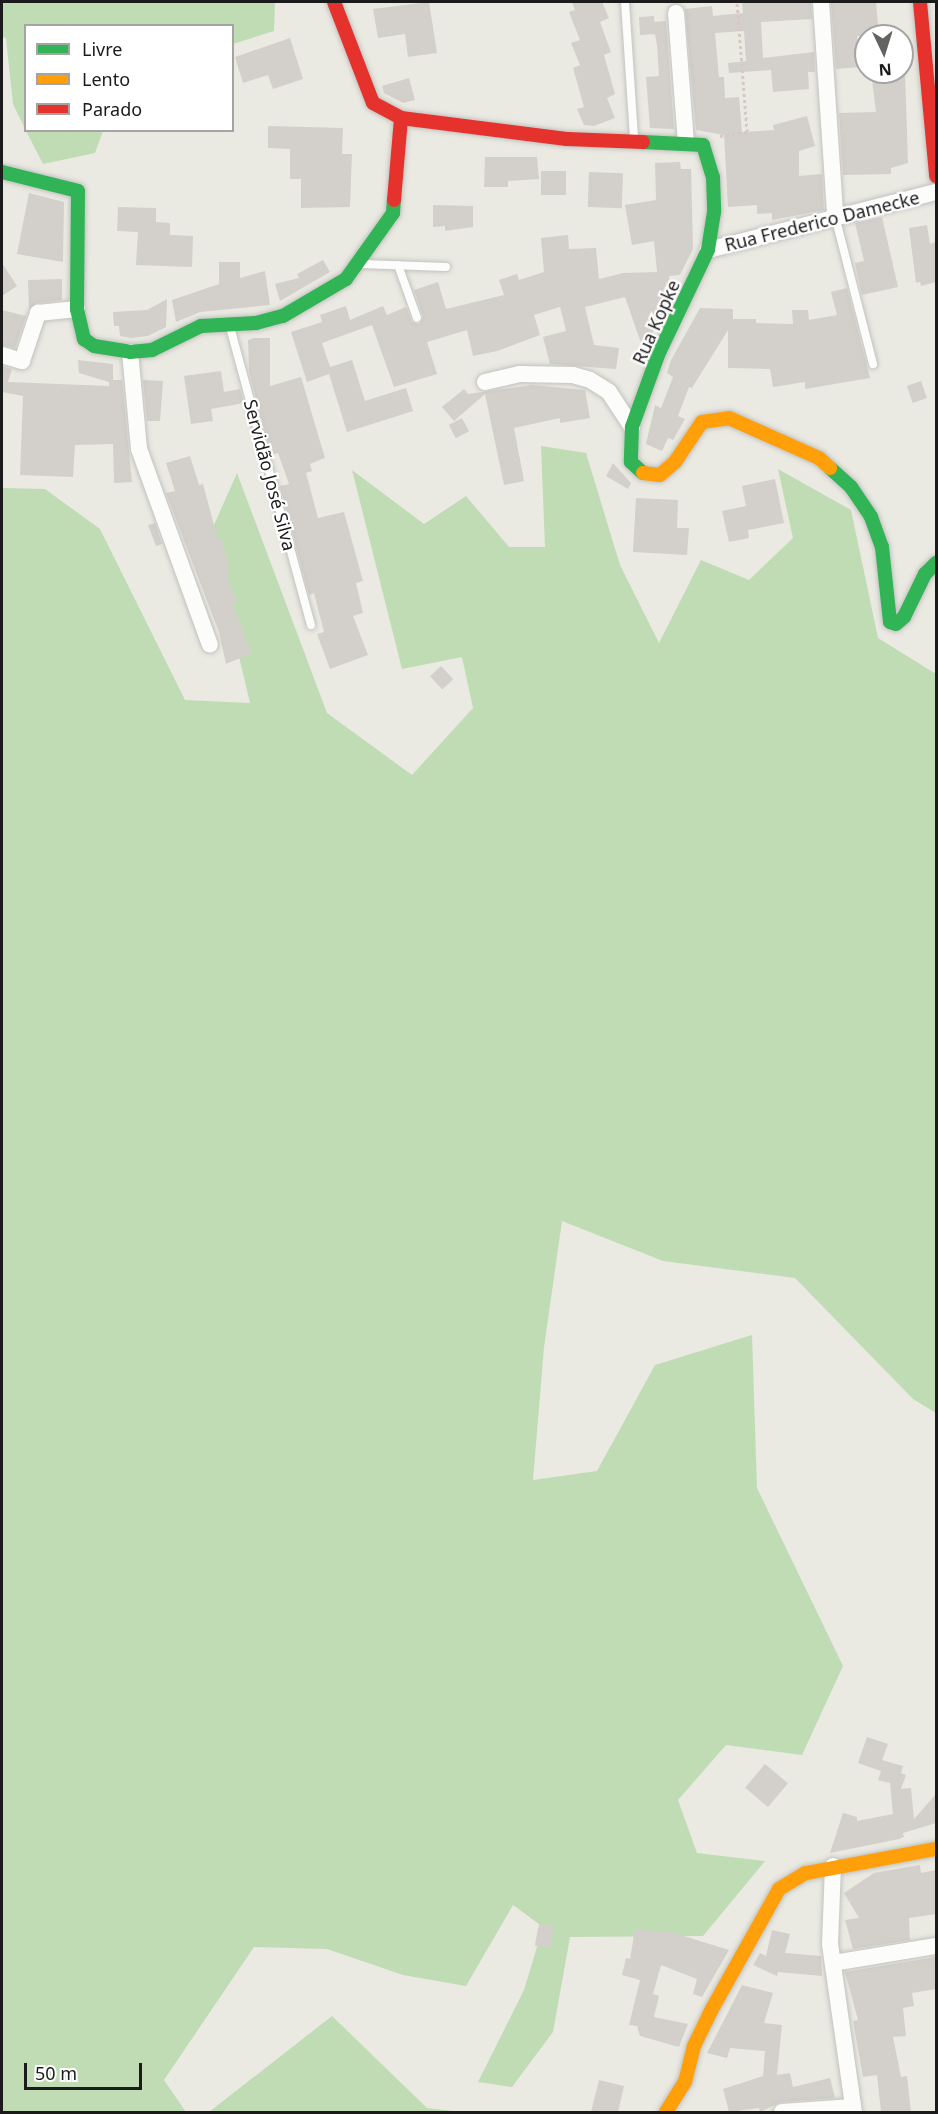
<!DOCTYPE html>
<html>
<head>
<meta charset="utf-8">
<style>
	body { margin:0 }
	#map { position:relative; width:938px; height:2114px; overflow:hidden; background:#eae9e2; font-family:"Noto Sans",sans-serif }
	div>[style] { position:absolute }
	.forest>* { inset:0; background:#c0dcb5 }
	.building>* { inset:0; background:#d3d0cb; transform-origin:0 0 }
	.path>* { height:3px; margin-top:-1.5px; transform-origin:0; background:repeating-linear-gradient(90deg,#d6c8c3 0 3px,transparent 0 6px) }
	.roads { filter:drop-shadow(0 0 2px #c2c2bf) drop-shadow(0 0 2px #c2c2bf) }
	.lane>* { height:8px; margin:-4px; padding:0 4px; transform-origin:4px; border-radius:4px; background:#fcfcfb }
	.street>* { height:16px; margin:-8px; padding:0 8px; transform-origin:8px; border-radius:8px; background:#fcfcfb }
	.fast>* { height:14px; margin:-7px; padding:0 7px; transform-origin:7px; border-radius:7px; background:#30b455 }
	.slow>* { height:14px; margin:-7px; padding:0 7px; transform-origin:7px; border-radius:7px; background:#ff9f0a }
	.jam>* { height:14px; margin:-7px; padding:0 7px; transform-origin:7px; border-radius:7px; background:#e5322d }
	span { translate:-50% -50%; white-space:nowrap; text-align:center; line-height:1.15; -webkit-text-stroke:4.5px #fff; paint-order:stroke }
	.street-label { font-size:18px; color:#1b1b1b }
	.frame { position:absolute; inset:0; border:3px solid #1b1b1b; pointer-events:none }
	.legend { position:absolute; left:24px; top:24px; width:210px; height:108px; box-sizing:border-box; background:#fff; border:2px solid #a4a4a4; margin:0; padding:8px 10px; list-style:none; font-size:18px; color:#1b1b1b }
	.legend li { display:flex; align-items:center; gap:12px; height:30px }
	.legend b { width:30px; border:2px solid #a4a4a4 }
	.north { position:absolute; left:854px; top:24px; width:60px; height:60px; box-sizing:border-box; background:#fff; border:2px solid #a4a4a4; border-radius:50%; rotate:176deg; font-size:16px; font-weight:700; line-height:24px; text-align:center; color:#1b1b1b }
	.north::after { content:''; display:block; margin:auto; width:21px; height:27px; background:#636361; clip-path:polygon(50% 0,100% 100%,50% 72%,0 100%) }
	.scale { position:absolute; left:24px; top:2063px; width:118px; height:27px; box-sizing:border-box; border:3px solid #1b1b1b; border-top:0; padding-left:8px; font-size:18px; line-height:21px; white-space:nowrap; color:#1b1b1b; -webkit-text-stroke:4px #fff; paint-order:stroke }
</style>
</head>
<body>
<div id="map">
	<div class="forest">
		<div style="clip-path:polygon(2px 2px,275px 2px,274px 31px,233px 44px,232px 26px,26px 26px,25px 129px,13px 104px,6px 38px,2px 37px)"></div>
		<div style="clip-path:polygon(26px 131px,103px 131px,95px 153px,43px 164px)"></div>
		<div style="clip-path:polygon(541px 446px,586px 453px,620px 565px,659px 643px,701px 560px,749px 580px,793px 538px,778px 469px,851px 510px,878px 638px,936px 674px,936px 1413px,913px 1399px,795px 1278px,663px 1261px,562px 1221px,544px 1347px,533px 1480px,597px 1471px,655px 1365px,752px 1335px,757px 1488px,843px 1666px,802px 1755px,726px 1745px,678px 1800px,697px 1853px,765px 1861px,703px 1936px,570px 1937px,553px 2032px,512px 2087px,478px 2082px,524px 1990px,543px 1927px,513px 1905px,466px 1986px,403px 1975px,327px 1949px,254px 1947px,164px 2080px,186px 2112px,2px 2112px,2px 488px,45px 489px,100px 529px,185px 700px,250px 703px,210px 534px,237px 473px,327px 713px,412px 775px,473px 708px,462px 657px,402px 669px,352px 470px,424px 524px,466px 496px,509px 547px,545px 547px)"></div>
		<div style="clip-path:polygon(332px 2016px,427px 2108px,462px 2112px,209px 2112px)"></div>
	</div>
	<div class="building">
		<div style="clip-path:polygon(429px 2px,437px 53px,408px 57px,405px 34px,378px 38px,373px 9px)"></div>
		<div style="clip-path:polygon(572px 2px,602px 2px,609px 18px,600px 22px,611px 52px,604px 55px,615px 94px,607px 98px,615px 118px,594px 126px,584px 125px,577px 109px,584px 107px,573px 68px,580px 65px,571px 43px,580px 40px,569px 12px,575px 10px)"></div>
		<div style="clip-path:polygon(742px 2px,811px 2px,812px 19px,761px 22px,763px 58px,814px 52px,815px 72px,808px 72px,809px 89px,773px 92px,771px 70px,729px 73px,728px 63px,746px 61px,744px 31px,715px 33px,719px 77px,724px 77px,725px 98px,739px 97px,742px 132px,774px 130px,773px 125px,807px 116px,815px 146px,799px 151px,799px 176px,822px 174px,824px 210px,772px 220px,772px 213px,757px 214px,757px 205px,728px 207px,724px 135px,696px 130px,685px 9px,712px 6px,713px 16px,743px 13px)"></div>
		<div style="clip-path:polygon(831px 2px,876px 2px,879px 36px,857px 36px,859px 67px,836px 69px)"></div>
		<div style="clip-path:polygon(654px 16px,655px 29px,654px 22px,666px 21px,674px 129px,650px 128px,646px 77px,659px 76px,657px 45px,655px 34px,640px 35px,639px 17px)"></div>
		<div style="clip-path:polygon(290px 38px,303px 79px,273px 89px,268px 75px,243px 83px,235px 57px)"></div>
		<div style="clip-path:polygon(871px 72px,905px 72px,908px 163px,891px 168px,891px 174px,843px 175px,839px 113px,876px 112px)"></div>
		<div style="clip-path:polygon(409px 78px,415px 100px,403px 103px,384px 93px,382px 86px)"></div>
		<div style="clip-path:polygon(268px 126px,343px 128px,342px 154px,352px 154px,350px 207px,301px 208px,301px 179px,290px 179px,290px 149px,268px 148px)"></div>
		<div style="clip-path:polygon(485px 157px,537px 157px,539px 179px,508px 181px,508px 187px,484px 187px)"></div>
		<div style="clip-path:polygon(680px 162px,681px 169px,691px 169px,693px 249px,680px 275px,669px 276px,670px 296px,649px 340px,641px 343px,625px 297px,585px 307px,594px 345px,619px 348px,616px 369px,550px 364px,543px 337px,566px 331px,560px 307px,534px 315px,540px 335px,497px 351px,473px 356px,467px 330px,427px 342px,437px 374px,394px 387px,372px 325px,322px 343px,330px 367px,352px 360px,365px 401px,406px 388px,413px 411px,347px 432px,329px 374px,307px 382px,291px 332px,322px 322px,320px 315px,346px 306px,350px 320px,383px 306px,387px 315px,406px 307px,412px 322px,419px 324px,423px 316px,414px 290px,438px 282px,446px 309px,504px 295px,499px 280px,517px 274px,519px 280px,544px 272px,541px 238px,568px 235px,569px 249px,596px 248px,599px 279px,623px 273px,657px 272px,654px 241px,632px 245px,625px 205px,656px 200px,655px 163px)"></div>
		<div style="left:566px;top:171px;width:24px;height:25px;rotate:90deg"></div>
		<div style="left:589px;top:172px;width:34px;height:35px;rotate:2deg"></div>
		<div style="clip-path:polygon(29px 193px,64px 202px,63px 262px,17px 254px)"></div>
		<div style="clip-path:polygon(433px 205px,473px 206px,473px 227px,445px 231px,445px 226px,433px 227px)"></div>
		<div style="clip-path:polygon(118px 207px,156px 208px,156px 222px,170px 223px,170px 235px,193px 236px,192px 267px,136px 265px,138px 232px,117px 231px)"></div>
		<div style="clip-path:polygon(882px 217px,898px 287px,862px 295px,855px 263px,864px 261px,855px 223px)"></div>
		<div style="clip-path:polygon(927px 225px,930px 244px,936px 242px,936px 282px,921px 286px,920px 282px,916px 283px,909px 228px)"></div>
		<div style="clip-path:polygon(323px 260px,330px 272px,280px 301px,275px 284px,299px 278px,297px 274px)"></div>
		<div style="clip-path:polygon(219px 262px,240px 262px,240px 278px,265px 271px,270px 305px,200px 312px,176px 322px,172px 300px,219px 284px)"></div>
		<div style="clip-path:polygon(2px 263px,17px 286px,2px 296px)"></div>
		<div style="clip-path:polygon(62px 279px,62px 300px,37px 303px,29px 309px,28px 280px)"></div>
		<div style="clip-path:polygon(847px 288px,870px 378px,805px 389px,805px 382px,773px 387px,770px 369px,728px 368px,728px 330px,692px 388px,689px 387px,678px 416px,685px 419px,673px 440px,668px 438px,662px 451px,646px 444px,655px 405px,661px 408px,673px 377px,667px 373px,671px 360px,700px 308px,733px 309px,733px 319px,756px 319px,756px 323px,793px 324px,792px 310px,808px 310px,809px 320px,837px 315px,831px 292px)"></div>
		<div style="clip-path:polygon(167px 299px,166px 327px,148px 336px,131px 338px,120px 336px,119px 326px,114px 326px,113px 312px,147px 310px)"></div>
		<div style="clip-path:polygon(2px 310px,26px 316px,15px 348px,2px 345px)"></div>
		<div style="clip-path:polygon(254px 338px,270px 338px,270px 386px,301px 377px,325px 458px,310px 464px,312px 471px,306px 473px,318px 518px,344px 512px,363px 581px,356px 583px,363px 613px,353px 616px,368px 655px,330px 669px,317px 634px,324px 632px,314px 593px,309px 595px,280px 486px,289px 484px,278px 453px,271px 455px,249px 371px,248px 340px)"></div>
		<div style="clip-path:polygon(78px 360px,113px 364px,113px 380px,122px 380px,132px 482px,114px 483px,113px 444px,75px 445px,73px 477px,20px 475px,23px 396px,2px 392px,2px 366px,12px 369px,8px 382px,109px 386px,109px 382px,79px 373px)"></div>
		<div style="clip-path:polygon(221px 371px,224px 392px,240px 389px,244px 403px,211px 409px,213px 421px,191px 424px,184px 376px)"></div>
		<div style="clip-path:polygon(143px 380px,163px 381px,160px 421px,147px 421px)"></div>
		<div style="left:921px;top:381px;width:18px;height:15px;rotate:71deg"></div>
		<div style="clip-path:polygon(532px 385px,585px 390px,590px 418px,560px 423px,560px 418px,514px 428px,524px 481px,504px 485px,485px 394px,454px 421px,442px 407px,464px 389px,468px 394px)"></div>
		<div style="left:462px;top:418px;width:15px;height:15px;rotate:62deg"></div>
		<div style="clip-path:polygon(190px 456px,199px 485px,203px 484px,218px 540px,222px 539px,230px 573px,226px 574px,237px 601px,232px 603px,252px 653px,226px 664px,219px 632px,166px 493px,175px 491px,166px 463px)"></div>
		<div style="clip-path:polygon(613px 463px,631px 483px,628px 489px,606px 476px)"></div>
		<div style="clip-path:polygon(775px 479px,784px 523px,748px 530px,749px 538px,729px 542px,722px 511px,746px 506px,742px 486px)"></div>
		<div style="clip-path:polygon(636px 498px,678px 500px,677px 528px,689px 528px,687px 555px,633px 552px)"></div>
		<div style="clip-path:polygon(155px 523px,162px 544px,156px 546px,148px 525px)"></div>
		<div style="left:441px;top:666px;width:18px;height:15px;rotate:47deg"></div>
		<div style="clip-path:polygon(867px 1737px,888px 1744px,882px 1760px,903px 1766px,901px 1773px,906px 1775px,901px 1789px,911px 1788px,914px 1819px,936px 1794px,936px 1823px,903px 1833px,904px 1837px,899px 1839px,830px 1853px,843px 1813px,857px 1817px,857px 1821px,893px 1814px,890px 1783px,878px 1780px,881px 1771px,858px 1763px)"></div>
		<div style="left:765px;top:1764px;width:30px;height:31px;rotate:40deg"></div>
		<div style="clip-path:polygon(920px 1865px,921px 1873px,936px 1870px,936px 1914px,909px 1918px,910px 1940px,853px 1949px,845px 1920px,859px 1918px,844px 1893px,874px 1873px)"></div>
		<div style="left:539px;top:1924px;width:15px;height:22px;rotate:11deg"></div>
		<div style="clip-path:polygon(635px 1929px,674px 1933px,729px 1950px,702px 1997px,693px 1994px,697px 1979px,661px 1965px,653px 1994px,659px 1996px,654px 2017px,688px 2024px,679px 2047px,640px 2036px,637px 2026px,629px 2025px,640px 1980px,622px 1975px,626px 1958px,630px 1959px)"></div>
		<div style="clip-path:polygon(772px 1930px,790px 1934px,785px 1953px,821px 1956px,822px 1976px,778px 1972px,777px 1976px,753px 1965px,760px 1953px,766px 1956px)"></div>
		<div style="clip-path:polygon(936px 1957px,936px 1989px,912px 1993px,914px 2006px,903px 2008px,906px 2036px,893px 2037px,901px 2077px,907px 2076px,911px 2112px,881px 2112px,877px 2075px,863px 2077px,853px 2021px,858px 2020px,845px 1972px)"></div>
		<div style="clip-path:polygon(742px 1985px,773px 1993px,764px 2023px,782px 2025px,777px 2075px,790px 2073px,793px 2087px,830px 2078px,835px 2098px,781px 2102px,760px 2112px,759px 2108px,729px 2112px,723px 2089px,763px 2076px,765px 2051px,730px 2048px,727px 2058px,707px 2053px)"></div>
		<div style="clip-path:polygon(599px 2080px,624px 2086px,618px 2112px,591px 2112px)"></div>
	</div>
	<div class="path">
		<div style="left:720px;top:136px;width:27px;rotate:-8deg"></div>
		<div style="left:747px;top:132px;width:130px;rotate:-94.4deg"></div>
	</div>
	<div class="roads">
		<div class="lane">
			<div style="left:625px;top:2px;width:137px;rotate:86.2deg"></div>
			<div style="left:835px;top:216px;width:153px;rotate:75.6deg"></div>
			<div style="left:361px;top:264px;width:85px;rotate:2deg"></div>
			<div style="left:398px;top:265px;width:56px;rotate:70.3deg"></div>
			<div style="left:230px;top:327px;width:309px;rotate:74.8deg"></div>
		</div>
		<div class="street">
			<div style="left:821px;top:2px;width:213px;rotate:86.2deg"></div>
			<div style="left:676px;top:13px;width:130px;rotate:85.6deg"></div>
			<div style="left:708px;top:250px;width:235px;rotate:-14.3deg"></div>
			<div style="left:130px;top:352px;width:97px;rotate:84.7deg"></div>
			<div style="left:139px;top:449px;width:208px;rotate:70.1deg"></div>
			<div style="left:2px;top:355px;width:21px;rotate:17deg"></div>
			<div style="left:22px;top:361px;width:51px;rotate:-71.6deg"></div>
			<div style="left:38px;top:313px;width:39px;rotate:-6deg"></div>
			<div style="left:485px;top:382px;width:36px;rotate:-13deg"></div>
			<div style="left:520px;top:374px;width:53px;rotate:1.1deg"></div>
			<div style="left:573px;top:375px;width:18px;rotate:16deg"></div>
			<div style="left:590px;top:380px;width:22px;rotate:32deg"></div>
			<div style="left:609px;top:392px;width:42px;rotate:56.7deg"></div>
			<div style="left:833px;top:1866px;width:78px;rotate:92.2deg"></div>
			<div style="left:830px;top:1944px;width:170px;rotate:81.9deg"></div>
			<div style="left:833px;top:1963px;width:104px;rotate:-9.4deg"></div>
			<div style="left:782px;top:2112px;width:71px;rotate:-4deg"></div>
		</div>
		<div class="fast">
			<div style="left:643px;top:142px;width:60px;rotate:2.9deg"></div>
			<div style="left:703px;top:145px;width:34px;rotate:73deg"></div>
			<div style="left:713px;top:177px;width:35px;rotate:88deg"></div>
			<div style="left:714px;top:212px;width:38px;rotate:99deg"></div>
			<div style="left:708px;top:250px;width:116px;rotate:115.5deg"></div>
			<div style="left:658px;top:355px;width:77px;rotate:109.9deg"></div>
			<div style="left:632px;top:427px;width:35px;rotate:92deg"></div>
			<div style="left:631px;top:462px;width:16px;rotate:43deg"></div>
			<div style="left:2px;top:172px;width:78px;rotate:14deg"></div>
			<div style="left:78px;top:191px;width:118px;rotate:90.5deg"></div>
			<div style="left:77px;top:309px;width:31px;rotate:77deg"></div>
			<div style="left:84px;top:339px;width:12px;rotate:35deg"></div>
			<div style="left:94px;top:346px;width:36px;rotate:9deg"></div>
			<div style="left:130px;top:352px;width:22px;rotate:-5deg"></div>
			<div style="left:152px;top:350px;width:55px;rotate:-26.1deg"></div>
			<div style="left:201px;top:326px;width:55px;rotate:-3.1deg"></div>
			<div style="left:256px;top:323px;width:28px;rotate:-15deg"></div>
			<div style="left:283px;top:316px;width:73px;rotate:-30.4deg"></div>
			<div style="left:346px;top:279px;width:81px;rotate:-54.5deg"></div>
			<div style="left:393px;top:213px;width:13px;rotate:-86deg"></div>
			<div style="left:830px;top:468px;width:28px;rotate:42deg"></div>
			<div style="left:851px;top:487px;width:36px;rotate:56deg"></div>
			<div style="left:871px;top:517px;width:32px;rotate:70deg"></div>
			<div style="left:882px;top:547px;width:75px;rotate:83.9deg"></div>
			<div style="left:890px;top:622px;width:6px;rotate:18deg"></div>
			<div style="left:896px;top:624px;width:11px;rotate:-41deg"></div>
			<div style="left:904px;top:617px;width:48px;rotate:-64deg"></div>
			<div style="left:925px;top:574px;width:16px;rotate:-45deg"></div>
		</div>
		<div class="slow">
			<div style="left:643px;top:473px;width:17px;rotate:7deg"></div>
			<div style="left:660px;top:475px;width:20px;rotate:-41deg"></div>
			<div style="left:675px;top:462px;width:48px;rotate:-56deg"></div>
			<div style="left:702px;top:422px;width:27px;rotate:-8deg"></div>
			<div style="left:729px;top:418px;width:98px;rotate:24deg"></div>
			<div style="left:819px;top:458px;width:15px;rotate:42deg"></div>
			<div style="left:666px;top:2112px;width:36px;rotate:-58deg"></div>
			<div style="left:685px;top:2082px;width:37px;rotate:-76deg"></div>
			<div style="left:694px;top:2046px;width:41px;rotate:-64.1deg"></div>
			<div style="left:712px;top:2009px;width:137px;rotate:-60.8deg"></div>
			<div style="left:779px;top:1889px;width:31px;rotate:-31deg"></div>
			<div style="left:806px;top:1873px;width:132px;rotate:-10.5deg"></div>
		</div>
		<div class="jam">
			<div style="left:334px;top:2px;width:108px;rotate:68.9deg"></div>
			<div style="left:373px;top:103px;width:32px;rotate:28deg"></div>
			<div style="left:401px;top:118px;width:167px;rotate:7.2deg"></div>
			<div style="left:567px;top:139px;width:76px;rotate:2.3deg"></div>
			<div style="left:920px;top:2px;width:175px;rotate:84.7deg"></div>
			<div style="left:394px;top:200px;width:82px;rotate:-85.1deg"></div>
		</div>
	</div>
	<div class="street-label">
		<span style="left:822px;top:221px;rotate:-14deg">Rua Frederico Damecke</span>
		<span style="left:656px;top:322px;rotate:-66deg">Rua Kopke</span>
		<span style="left:270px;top:475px;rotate:75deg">Servidão José Silva</span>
	</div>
	<div class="frame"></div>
	<ul class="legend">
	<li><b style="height:8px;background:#30b455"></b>Livre</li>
	<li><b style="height:8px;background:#ff9f0a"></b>Lento</li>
	<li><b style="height:8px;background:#e5322d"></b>Parado</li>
	</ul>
	<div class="north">N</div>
	<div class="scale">50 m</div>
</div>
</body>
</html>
